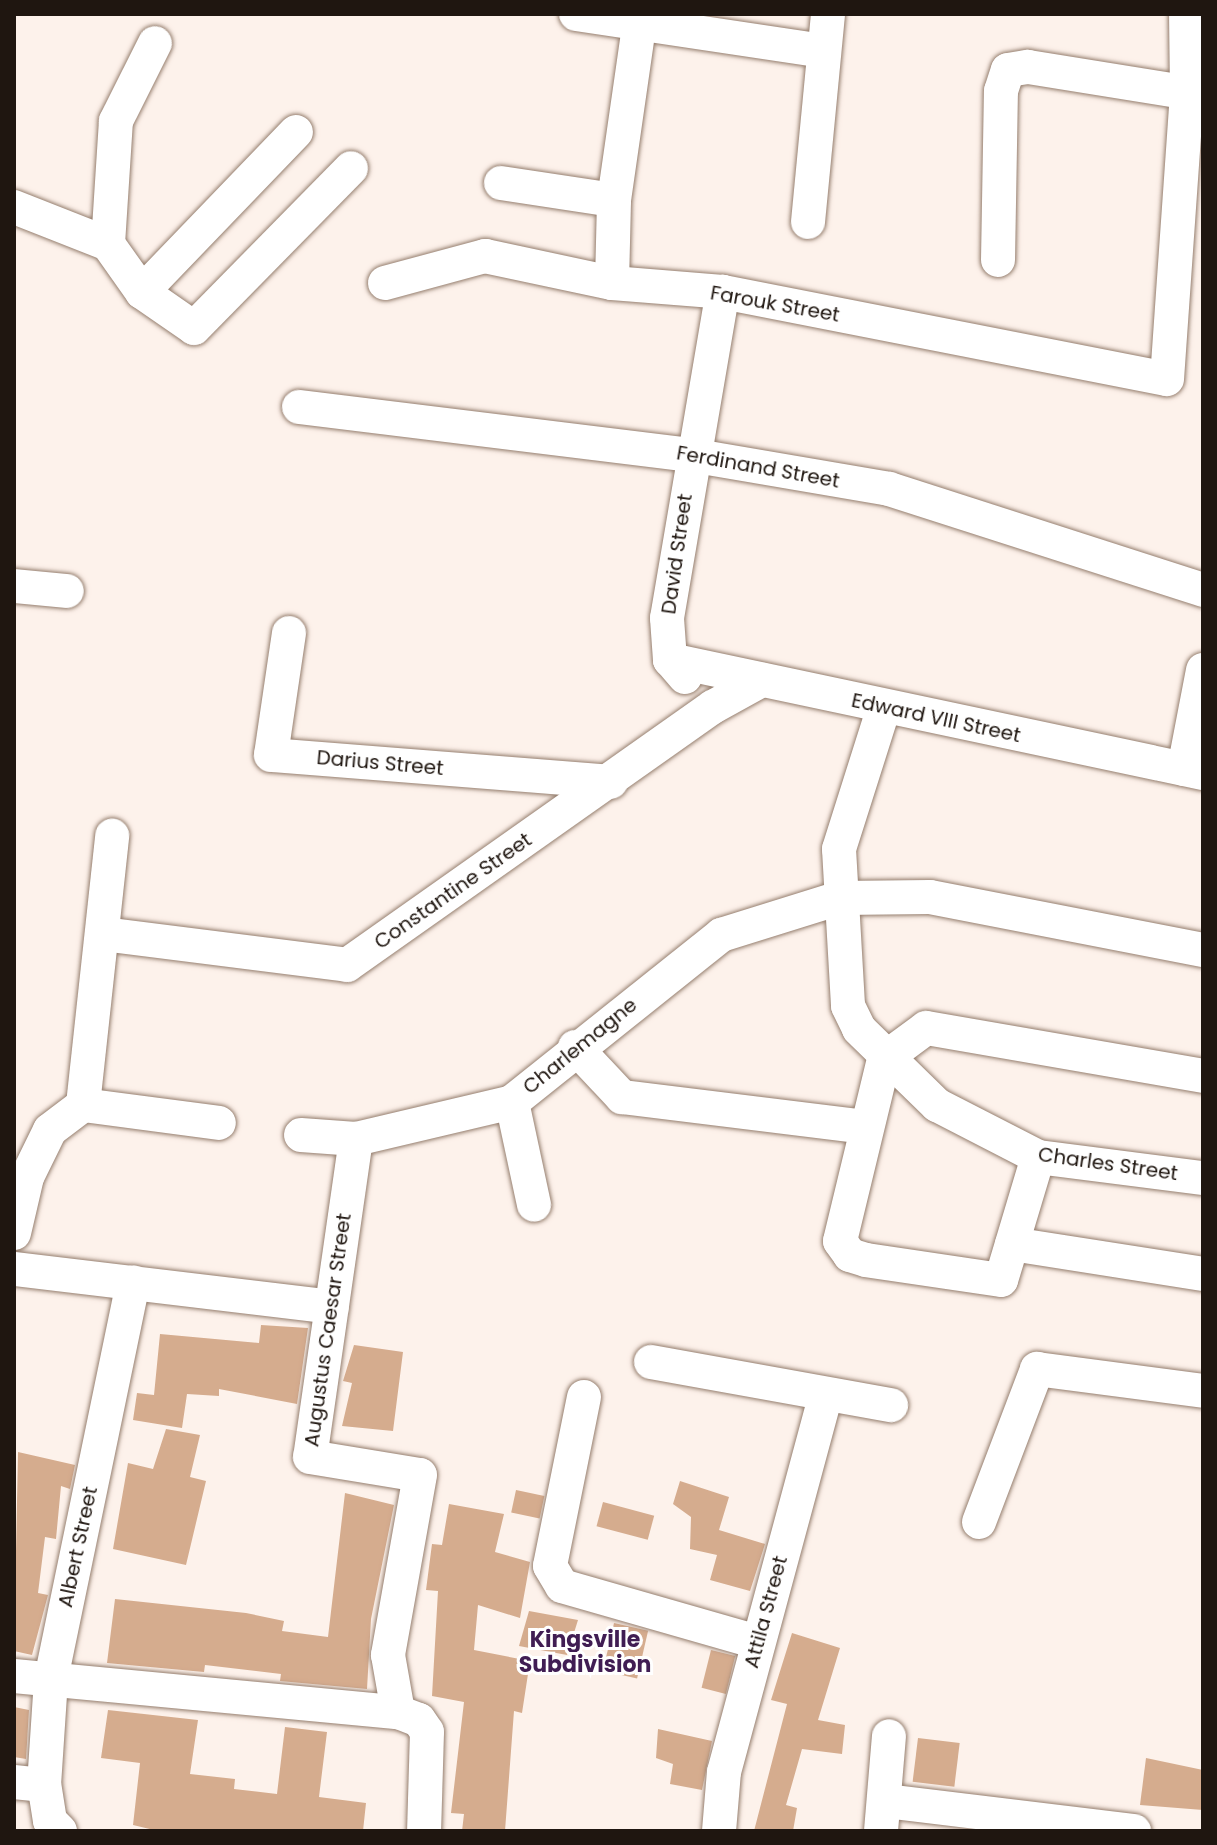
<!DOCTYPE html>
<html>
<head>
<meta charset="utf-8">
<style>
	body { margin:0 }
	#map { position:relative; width:1217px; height:1845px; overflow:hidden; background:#fdf2eb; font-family:Poppins,sans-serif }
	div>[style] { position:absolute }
	.building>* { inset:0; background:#d5ac8e; transform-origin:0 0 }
	.roads { filter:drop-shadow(0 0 2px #957e6e) drop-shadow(0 0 2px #957e6e) }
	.minor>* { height:34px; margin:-17px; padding:0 17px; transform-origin:17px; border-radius:17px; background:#fff }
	span { translate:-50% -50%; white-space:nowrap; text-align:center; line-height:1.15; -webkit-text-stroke:6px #fff; paint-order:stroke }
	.street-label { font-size:20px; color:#1f1610 }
	.neighbourhood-label { font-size:22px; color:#401d53; font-weight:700 }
	.frame { position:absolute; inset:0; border:16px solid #1f1610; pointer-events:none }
</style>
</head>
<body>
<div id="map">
	<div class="building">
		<div style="clip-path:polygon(261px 1325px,308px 1328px,297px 1404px,219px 1389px,219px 1396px,187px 1394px,182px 1428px,133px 1420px,137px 1393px,154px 1395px,160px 1334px,259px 1343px)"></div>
		<div style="clip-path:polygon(354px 1345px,403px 1352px,393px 1431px,342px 1426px,352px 1383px,343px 1381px)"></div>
		<div style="clip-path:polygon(166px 1429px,200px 1435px,190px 1477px,206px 1481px,186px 1565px,113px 1549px,128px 1463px,153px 1469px)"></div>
		<div style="clip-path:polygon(18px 1452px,75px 1465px,70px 1489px,61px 1486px,56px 1539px,45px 1537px,38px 1593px,48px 1595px,32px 1655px,14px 1651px)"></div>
		<div style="clip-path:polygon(680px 1481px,729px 1497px,719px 1530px,765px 1544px,750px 1591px,710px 1580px,717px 1555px,690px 1549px,691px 1517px,673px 1504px)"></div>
		<div style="left:516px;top:1490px;width:29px;height:23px;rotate:12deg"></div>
		<div style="clip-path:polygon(345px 1493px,394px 1505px,371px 1619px,367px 1689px,280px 1681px,281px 1674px,205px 1665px,204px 1672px,107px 1663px,115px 1599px,246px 1613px,284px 1621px,282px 1631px,328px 1637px)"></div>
		<div style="left:603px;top:1502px;width:53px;height:25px;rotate:15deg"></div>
		<div style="clip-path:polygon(449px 1504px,504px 1514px,495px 1552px,530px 1562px,520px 1618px,478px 1605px,474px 1650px,530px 1661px,522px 1713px,514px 1711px,505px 1831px,462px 1831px,464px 1814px,451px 1813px,464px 1702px,432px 1696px,438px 1591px,426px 1590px,432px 1544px,442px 1545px)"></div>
		<div style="clip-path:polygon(529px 1611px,578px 1620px,567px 1655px,519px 1646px)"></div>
		<div style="left:614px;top:1623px;width:35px;height:49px;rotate:13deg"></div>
		<div style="clip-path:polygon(792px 1633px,840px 1648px,818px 1720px,845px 1725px,842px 1754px,802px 1749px,786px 1805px,797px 1808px,793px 1831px,754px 1831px,787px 1704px,771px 1700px)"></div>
		<div style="left:711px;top:1650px;width:25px;height:39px;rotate:14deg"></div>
		<div style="clip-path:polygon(14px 1707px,29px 1710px,26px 1759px,14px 1757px)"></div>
		<div style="clip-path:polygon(108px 1710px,198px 1720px,190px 1774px,235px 1779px,234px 1789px,277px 1794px,285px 1727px,327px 1732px,319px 1797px,366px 1803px,363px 1831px,158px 1831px,133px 1825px,140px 1763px,101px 1758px)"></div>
		<div style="clip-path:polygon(658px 1729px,712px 1741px,702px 1790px,670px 1784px,673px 1764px,656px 1758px)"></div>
		<div style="left:918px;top:1738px;width:42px;height:44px;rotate:7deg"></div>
		<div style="clip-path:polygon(1146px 1758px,1203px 1770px,1203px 1810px,1140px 1805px)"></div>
	</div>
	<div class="roads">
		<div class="minor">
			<div style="left:576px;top:14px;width:250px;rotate:8.5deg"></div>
			<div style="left:501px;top:183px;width:114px;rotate:8.6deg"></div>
			<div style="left:14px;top:207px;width:101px;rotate:21.5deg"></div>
			<div style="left:108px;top:244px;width:59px;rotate:54.7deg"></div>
			<div style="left:142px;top:292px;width:222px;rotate:-46.1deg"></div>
			<div style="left:808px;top:222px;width:209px;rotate:-84.5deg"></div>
			<div style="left:108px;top:244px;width:123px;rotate:-86.3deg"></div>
			<div style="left:116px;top:121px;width:87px;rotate:-63.4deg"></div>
			<div style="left:998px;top:260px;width:169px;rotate:-89deg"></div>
			<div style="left:1001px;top:91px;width:22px;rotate:-72deg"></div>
			<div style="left:1008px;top:70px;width:20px;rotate:-9deg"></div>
			<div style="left:1028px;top:67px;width:177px;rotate:9.1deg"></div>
			<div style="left:385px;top:283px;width:104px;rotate:-15.1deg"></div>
			<div style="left:485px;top:256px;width:130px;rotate:12deg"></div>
			<div style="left:612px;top:283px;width:111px;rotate:4.6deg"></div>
			<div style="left:723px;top:292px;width:452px;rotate:11.1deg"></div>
			<div style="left:1167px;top:379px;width:288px;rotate:-86deg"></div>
			<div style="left:1187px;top:92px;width:78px;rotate:-90.7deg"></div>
			<div style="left:612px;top:283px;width:83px;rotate:-88.6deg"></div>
			<div style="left:614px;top:200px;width:176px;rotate:-81.8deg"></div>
			<div style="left:142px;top:292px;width:63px;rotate:34.7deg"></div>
			<div style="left:194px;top:328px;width:224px;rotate:-45.5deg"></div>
			<div style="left:299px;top:407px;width:395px;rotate:7deg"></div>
			<div style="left:691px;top:455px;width:201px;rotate:9.7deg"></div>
			<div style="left:889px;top:489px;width:330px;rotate:17.8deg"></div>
			<div style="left:14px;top:586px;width:53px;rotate:5.4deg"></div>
			<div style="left:289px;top:633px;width:123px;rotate:98.4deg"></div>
			<div style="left:271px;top:755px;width:341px;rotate:4.5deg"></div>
			<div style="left:670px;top:660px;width:545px;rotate:11.97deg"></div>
			<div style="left:685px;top:677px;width:23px;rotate:-131deg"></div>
			<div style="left:670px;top:660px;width:42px;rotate:-94.1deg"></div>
			<div style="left:667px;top:618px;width:331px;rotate:-80.3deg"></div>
			<div style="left:884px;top:707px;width:149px;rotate:107.6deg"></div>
			<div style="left:839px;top:849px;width:157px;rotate:86.7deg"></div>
			<div style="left:848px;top:1006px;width:25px;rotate:64deg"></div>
			<div style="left:859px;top:1029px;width:109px;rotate:44.3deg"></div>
			<div style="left:937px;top:1105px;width:114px;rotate:27.2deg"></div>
			<div style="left:1038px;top:1157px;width:166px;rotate:7.3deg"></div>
			<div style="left:1184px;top:769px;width:101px;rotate:-79.1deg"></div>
			<div style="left:103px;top:934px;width:246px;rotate:7.2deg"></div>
			<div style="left:347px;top:965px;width:448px;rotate:-35.2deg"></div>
			<div style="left:713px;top:707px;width:56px;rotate:-28.9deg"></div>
			<div style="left:575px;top:1047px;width:69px;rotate:46.8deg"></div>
			<div style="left:622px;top:1097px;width:246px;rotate:7deg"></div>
			<div style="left:512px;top:1102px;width:105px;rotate:77.9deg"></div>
			<div style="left:83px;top:1105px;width:137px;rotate:7.5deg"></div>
			<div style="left:301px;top:1135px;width:55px;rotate:4.2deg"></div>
			<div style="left:356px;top:1139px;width:160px;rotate:-13.3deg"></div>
			<div style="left:512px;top:1102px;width:268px;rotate:-38.6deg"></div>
			<div style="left:721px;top:935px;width:125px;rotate:-17.3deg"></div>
			<div style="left:840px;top:898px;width:90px;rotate:-0.6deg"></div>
			<div style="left:930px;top:897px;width:278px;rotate:11deg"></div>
			<div style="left:356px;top:1139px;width:321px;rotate:98.2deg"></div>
			<div style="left:310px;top:1457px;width:111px;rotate:9.3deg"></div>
			<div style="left:420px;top:1475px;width:183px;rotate:100.1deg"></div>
			<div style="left:388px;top:1655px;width:58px;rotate:80deg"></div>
			<div style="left:1038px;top:1157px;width:128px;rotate:106.7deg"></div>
			<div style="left:1001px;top:1280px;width:136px;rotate:-171.6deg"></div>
			<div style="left:866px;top:1260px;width:17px;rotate:-163deg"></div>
			<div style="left:850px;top:1255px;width:17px;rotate:-126deg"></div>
			<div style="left:840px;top:1241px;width:187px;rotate:-76.4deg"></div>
			<div style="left:884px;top:1059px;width:52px;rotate:-36.4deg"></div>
			<div style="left:926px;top:1028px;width:281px;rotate:9.8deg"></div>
			<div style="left:14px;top:1233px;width:57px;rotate:-76.9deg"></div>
			<div style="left:27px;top:1177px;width:52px;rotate:-63.9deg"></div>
			<div style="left:50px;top:1130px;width:41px;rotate:-37.1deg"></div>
			<div style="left:83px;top:1105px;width:271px;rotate:-83.8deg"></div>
			<div style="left:1012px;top:1244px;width:193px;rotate:8.9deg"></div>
			<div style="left:14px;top:1269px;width:320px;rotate:6.8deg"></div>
			<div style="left:651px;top:1362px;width:244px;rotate:10.2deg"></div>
			<div style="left:584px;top:1397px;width:172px;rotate:101.4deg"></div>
			<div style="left:550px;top:1566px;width:23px;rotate:59deg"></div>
			<div style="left:562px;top:1586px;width:203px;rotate:16deg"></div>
			<div style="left:979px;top:1522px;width:164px;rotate:-69.2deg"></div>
			<div style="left:1037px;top:1369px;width:167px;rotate:7.5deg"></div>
			<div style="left:14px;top:1676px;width:386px;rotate:5.4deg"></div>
			<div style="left:398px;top:1712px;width:22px;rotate:21deg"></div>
			<div style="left:419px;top:1720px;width:14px;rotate:56deg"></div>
			<div style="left:427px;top:1732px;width:99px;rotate:91.7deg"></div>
			<div style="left:14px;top:1782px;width:30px;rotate:6deg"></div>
			<div style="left:885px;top:1801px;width:251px;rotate:6.9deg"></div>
			<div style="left:60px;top:1831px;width:14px;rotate:-135deg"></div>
			<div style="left:50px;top:1821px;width:36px;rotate:-99deg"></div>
			<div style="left:44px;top:1785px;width:106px;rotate:-86.2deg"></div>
			<div style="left:51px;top:1679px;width:405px;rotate:-78.3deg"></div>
			<div style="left:719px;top:1831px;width:59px;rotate:-85.2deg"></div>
			<div style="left:724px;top:1772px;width:391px;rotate:-74.9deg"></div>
			<div style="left:881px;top:1831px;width:95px;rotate:-85.2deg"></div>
		</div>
	</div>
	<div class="street-label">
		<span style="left:775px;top:304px;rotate:10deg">Farouk Street</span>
		<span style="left:758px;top:467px;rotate:10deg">Ferdinand Street</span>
		<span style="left:677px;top:554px;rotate:-82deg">David Street</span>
		<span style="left:936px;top:718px;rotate:12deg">Edward VIII Street</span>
		<span style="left:380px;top:763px;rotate:5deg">Darius Street</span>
		<span style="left:453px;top:891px;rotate:-35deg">Constantine Street</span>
		<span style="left:580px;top:1046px;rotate:-39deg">Charlemagne</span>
		<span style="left:1108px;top:1164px;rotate:8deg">Charles Street</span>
		<span style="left:328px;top:1330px;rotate:-82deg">Augustus Caesar Street</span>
		<span style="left:78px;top:1547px;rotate:-78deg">Albert Street</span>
		<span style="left:766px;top:1612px;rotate:-75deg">Attila Street</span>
	</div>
	<div class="neighbourhood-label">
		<span style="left:585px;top:1652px">Kingsville<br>Subdivision</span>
	</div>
	<div class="frame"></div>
</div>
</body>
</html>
